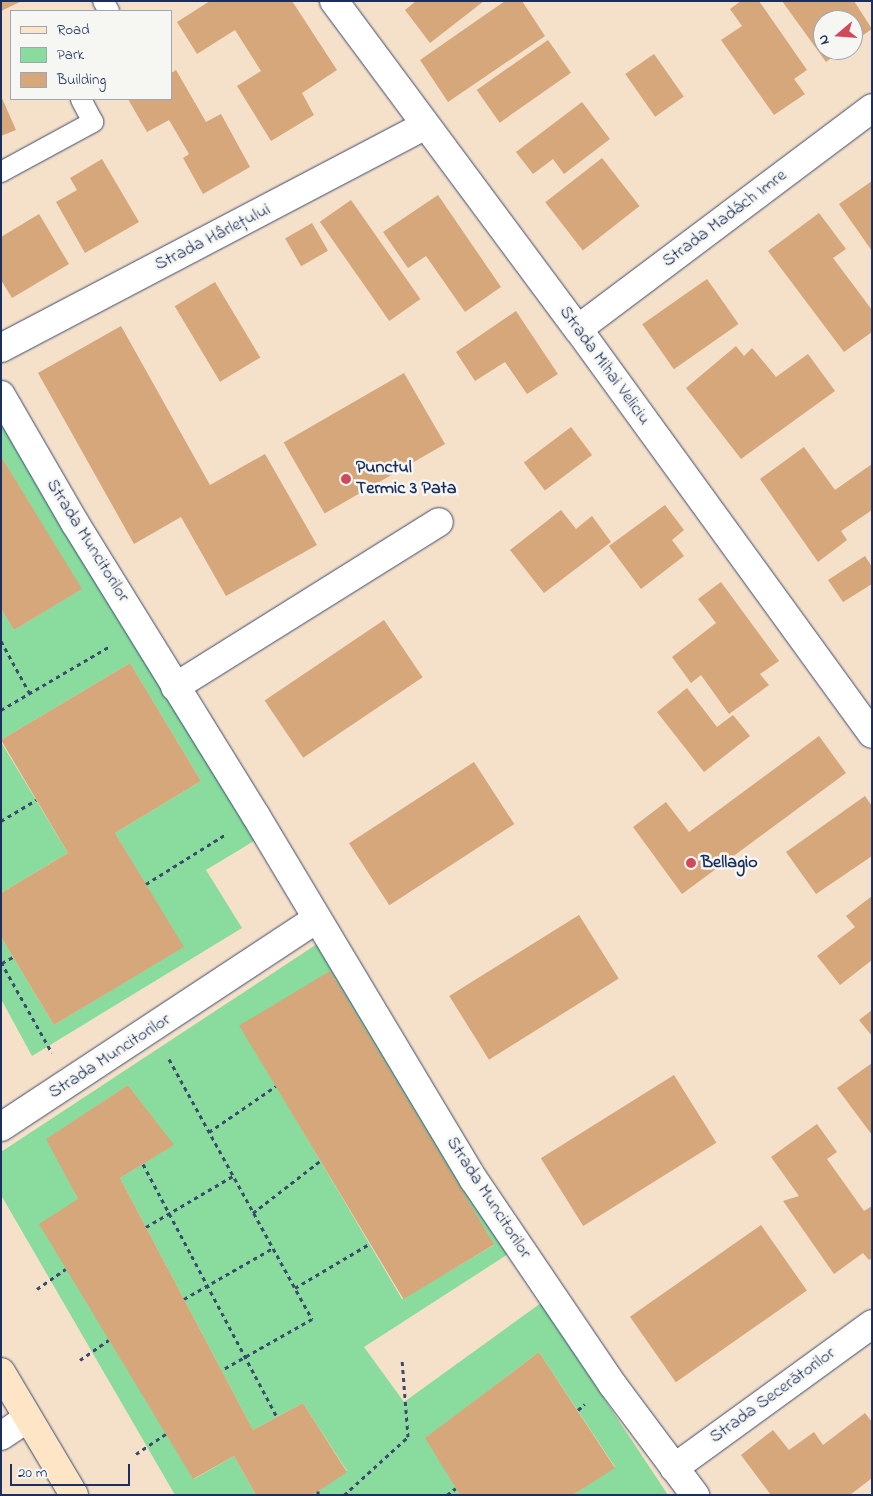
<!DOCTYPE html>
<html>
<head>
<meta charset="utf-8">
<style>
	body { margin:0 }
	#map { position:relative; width:873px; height:1496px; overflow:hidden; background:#f5e0c9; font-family:"Indie Flower",sans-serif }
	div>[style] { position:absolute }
	.green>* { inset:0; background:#89dc9d }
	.building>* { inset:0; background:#d5a77a; transform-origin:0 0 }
	.path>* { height:3px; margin-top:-1.5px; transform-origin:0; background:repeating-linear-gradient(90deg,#3c4a6e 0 4px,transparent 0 8px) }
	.roads { filter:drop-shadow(0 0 1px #3c4a6e) drop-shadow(0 0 1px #3c4a6e) }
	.service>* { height:20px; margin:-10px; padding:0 10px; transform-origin:10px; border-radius:10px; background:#fff }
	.minor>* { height:28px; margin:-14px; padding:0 14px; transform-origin:14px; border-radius:14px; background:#fff }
	.secondary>* { height:28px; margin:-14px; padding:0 14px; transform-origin:14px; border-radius:14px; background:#fde5c5 }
	.dots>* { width:14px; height:14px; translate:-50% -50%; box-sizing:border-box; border:2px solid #f6f6f2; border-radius:50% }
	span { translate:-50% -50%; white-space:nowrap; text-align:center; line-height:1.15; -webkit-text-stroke:5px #f6f6f2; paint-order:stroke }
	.street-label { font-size:18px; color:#1b2f5e }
	.poi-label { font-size:18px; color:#1b2f5e; font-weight:700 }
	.left { translate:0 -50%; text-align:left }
	.frame { position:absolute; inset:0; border:2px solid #1b2f5e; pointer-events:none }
	.legend { position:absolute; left:10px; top:10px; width:162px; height:90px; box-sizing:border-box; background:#f6f6f2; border:1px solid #9ea6b7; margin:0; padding:6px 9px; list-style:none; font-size:15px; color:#1b2f5e }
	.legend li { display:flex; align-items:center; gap:10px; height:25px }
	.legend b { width:25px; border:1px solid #9ea6b7 }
	.north { position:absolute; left:813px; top:10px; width:50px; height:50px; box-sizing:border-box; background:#f6f6f2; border:1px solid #9ea6b7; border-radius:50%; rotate:252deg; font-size:14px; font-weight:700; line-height:20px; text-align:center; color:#1b2f5e }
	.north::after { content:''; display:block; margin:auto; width:18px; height:22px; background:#d1495b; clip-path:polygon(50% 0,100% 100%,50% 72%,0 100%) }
	.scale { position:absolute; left:10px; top:1464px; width:120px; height:22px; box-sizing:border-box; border:2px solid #1b2f5e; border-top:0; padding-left:6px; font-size:15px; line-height:18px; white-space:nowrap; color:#1b2f5e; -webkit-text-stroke:4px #f6f6f2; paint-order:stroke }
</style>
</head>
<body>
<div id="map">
	<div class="green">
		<div style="clip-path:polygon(1px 423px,259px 838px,206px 870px,242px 928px,32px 1056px,1px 999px,1px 937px,54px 1025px,183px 947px,115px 833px,201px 781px,130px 663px,1px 740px,1px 609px,14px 630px,81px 589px,1px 456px)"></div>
		<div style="clip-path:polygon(1px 742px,68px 853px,1px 893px)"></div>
		<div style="clip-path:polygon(evenodd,320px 942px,516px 1249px,364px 1347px,404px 1402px,541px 1303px,668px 1495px,573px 1495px,615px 1467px,539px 1352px,426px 1438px,460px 1495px,313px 1495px,347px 1471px,303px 1403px,253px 1430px,120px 1178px,173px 1145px,128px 1085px,47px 1139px,78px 1199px,194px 1479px,234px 1456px,256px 1495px,175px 1495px,1px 1195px,1px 1152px,320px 942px,330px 971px,494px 1245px,402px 1299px,243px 1030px,330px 971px)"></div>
	</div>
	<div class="building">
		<div style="clip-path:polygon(1px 1px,22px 1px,1px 11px)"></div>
		<div style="clip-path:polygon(210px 1px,292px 1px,337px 70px,302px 93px,314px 115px,271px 141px,237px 86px,261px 71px,235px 30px,197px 54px,177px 22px)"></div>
		<div style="clip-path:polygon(416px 1px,484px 1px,430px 43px,405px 10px)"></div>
		<div style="clip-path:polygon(505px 1px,522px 1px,545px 36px,448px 102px,420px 60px)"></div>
		<div style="clip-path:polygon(741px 1px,759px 1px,807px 70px,794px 79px,805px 94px,774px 115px,721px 40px,742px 26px,730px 9px)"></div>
		<div style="clip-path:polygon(782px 1px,854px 1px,872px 29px,853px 42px,853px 20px,823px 20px,823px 50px,842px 50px,826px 62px)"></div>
		<div style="left:548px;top:40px;width:40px;height:87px;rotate:55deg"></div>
		<div style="left:654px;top:54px;width:52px;height:35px;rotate:55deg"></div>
		<div style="clip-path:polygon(176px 70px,206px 122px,221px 114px,250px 167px,203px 194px,183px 158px,189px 154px,169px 120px,147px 132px,128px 99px,171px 99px,171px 73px)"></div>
		<div style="clip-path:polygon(1px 96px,16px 130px,1px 136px)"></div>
		<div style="clip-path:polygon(582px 102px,610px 139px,564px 174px,553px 159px,533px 174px,516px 152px)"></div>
		<div style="left:602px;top:158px;width:61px;height:72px;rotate:52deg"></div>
		<div style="clip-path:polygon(102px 159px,139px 222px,85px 253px,56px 202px,77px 190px,70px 178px)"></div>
		<div style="clip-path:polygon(872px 181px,872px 251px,839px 204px)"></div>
		<div style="clip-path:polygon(438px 195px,501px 287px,465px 312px,426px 256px,408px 268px,383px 232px)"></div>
		<div style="left:351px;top:200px;width:121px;height:38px;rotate:55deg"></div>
		<div style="clip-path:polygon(819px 213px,846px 249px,833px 258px,872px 310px,872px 332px,844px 352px,768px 251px)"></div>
		<div style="clip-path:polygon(39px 214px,69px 264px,12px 298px,1px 280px,1px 237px)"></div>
		<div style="left:312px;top:223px;width:32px;height:31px;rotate:60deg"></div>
		<div style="left:707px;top:279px;width:55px;height:79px;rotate:55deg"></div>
		<div style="left:215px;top:282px;width:88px;height:47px;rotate:59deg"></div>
		<div style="clip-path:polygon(516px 311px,558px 374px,527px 394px,505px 362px,475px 381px,456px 352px)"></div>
		<div style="clip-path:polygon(121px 326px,210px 485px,265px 454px,317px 545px,226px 596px,181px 517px,134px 544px,38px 373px)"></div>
		<div style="clip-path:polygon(736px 346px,744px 356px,752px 348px,776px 377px,808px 354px,835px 391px,741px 459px,686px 388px)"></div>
		<div style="left:404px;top:373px;width:82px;height:139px;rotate:60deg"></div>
		<div style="left:571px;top:427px;width:35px;height:59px;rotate:53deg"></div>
		<div style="clip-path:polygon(804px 447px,835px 490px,872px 464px,872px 510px,841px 531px,847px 540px,818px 562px,760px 479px)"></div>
		<div style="clip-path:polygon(1px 456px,82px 589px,14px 630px,1px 609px)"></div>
		<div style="clip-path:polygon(665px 505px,684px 530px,672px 540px,684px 556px,641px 589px,609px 546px)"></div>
		<div style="clip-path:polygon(561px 510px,576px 529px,592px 516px,611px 542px,544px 593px,510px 550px)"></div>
		<div style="clip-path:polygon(865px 556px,872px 567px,872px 584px,843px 602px,828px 580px)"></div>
		<div style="clip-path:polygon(721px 582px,779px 661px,760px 674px,769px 685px,729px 714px,701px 675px,691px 683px,672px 657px,716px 623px,698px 599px)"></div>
		<div style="left:384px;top:620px;width:69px;height:144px;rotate:56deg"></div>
		<div style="clip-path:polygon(130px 663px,201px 781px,115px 833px,184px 947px,54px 1025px,1px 937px,1px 893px,68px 853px,1px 740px)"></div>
		<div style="clip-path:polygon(687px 688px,717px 727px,733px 715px,750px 736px,704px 772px,657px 712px)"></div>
		<div style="clip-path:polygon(819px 736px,846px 773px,682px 894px,633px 827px,666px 802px,689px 832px)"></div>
		<div style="left:474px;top:762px;width:74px;height:149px;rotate:57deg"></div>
		<div style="clip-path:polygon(865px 796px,872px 806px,872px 856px,816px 894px,786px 852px)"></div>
		<div style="clip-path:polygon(872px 896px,872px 960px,840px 985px,817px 956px,855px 927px,846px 916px)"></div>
		<div style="left:579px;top:915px;width:75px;height:153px;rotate:58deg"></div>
		<div style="left:330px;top:971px;width:319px;height:106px;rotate:59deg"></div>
		<div style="clip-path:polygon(872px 1010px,872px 1036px,859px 1020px)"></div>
		<div style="clip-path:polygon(872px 1063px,872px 1135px,837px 1088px)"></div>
		<div style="left:674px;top:1075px;width:80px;height:157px;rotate:58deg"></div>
		<div style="clip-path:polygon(128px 1085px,174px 1145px,120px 1178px,253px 1430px,303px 1403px,347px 1472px,313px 1495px,256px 1495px,234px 1456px,193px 1479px,39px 1224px,78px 1199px,46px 1139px)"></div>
		<div style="clip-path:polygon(817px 1124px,837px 1152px,827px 1159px,864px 1211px,872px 1206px,872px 1258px,869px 1260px,863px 1253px,834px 1274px,783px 1201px,799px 1196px,771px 1157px)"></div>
		<div style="left:761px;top:1225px;width:80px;height:160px;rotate:55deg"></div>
		<div style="clip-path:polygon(539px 1352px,615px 1468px,573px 1495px,460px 1495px,425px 1438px)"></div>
		<div style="clip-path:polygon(865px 1413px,872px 1422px,872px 1478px,850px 1495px,771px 1495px,741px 1455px,773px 1430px,789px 1450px,814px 1432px,823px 1445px)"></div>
	</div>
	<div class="path">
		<div style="left:1px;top:641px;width:60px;rotate:61.3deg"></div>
		<div style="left:1px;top:710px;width:126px;rotate:-30.4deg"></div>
		<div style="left:1px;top:821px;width:41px;rotate:-31deg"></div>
		<div style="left:146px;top:884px;width:94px;rotate:-32deg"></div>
		<div style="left:1px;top:962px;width:104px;rotate:60.7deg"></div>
		<div style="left:2px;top:963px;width:13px;rotate:-29deg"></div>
		<div style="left:169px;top:1059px;width:297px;rotate:61.2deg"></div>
		<div style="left:312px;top:1319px;width:103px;rotate:150.5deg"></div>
		<div style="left:209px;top:1132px;width:81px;rotate:-34.5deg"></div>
		<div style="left:143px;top:1164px;width:286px;rotate:62.1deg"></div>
		<div style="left:253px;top:1213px;width:85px;rotate:-37.8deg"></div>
		<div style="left:146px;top:1227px;width:101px;rotate:-30.4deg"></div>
		<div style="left:295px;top:1288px;width:86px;rotate:-30.7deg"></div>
		<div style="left:37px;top:1289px;width:35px;rotate:-35deg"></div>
		<div style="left:184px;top:1299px;width:103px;rotate:-29.8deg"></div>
		<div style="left:80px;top:1360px;width:35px;rotate:-35deg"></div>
		<div style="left:578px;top:1410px;width:9px;rotate:-41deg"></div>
		<div style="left:136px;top:1454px;width:36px;rotate:-34deg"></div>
		<div style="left:318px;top:1491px;width:4px;rotate:90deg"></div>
		<div style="left:344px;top:1495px;width:86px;rotate:-42.2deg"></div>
		<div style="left:408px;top:1437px;width:78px;rotate:-94.4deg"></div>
		<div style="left:447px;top:1495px;width:11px;rotate:-38deg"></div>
	</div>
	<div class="roads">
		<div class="service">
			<div style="left:103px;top:1px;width:12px;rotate:59deg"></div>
			<div style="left:1px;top:172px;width:105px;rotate:-28.5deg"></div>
			<div style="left:93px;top:122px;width:26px;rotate:-118deg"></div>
		</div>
		<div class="minor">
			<div style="left:334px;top:1px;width:409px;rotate:53.4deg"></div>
			<div style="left:578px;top:329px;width:500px;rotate:54.02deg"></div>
			<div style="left:578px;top:329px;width:368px;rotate:-36.9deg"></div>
			<div style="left:1px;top:348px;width:478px;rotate:-27.7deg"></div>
			<div style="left:1px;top:395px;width:148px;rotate:60deg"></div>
			<div style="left:75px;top:523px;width:344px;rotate:58.3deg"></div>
			<div style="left:256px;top:816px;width:424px;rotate:59.1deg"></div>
			<div style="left:474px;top:1180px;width:246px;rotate:55.9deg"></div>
			<div style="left:612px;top:1384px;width:139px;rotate:53.2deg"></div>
			<div style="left:175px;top:687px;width:311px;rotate:-32deg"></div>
			<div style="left:1px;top:1127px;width:378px;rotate:-33.4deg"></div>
			<div style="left:1px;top:1436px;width:32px;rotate:-34deg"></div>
			<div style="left:674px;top:1468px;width:245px;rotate:-36deg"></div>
		</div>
		<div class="secondary">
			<div style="left:1px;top:1372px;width:143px;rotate:59.3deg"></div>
		</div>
	</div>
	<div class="dots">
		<div style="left:346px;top:479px;background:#d1495b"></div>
		<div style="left:691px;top:863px;background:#d1495b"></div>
	</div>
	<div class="street-label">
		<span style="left:725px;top:219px;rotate:-37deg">Strada Madách Imre</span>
		<span style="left:213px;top:238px;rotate:-27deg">Strada Hârlețului</span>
		<span style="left:604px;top:366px;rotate:54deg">Strada Mihai Veliciu</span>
		<span style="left:87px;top:541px;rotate:58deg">Strada Muncitorilor</span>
		<span style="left:110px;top:1057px;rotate:-33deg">Strada Muncitorilor</span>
		<span style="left:488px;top:1198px;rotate:57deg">Strada Muncitorilor</span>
		<span style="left:773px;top:1396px;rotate:-36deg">Strada Secerătorilor</span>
	</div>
	<div class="poi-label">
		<span class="left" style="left:356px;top:479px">Punctul<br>Termic 3 Pata</span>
		<span class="left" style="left:701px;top:863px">Bellagio</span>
	</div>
	<div class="frame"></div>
	<ul class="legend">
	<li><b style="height:6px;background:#fde5c5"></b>Road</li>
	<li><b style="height:14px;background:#89dc9d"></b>Park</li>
	<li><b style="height:14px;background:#d5a77a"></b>Building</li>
	</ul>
	<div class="north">N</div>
	<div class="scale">20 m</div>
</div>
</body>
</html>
